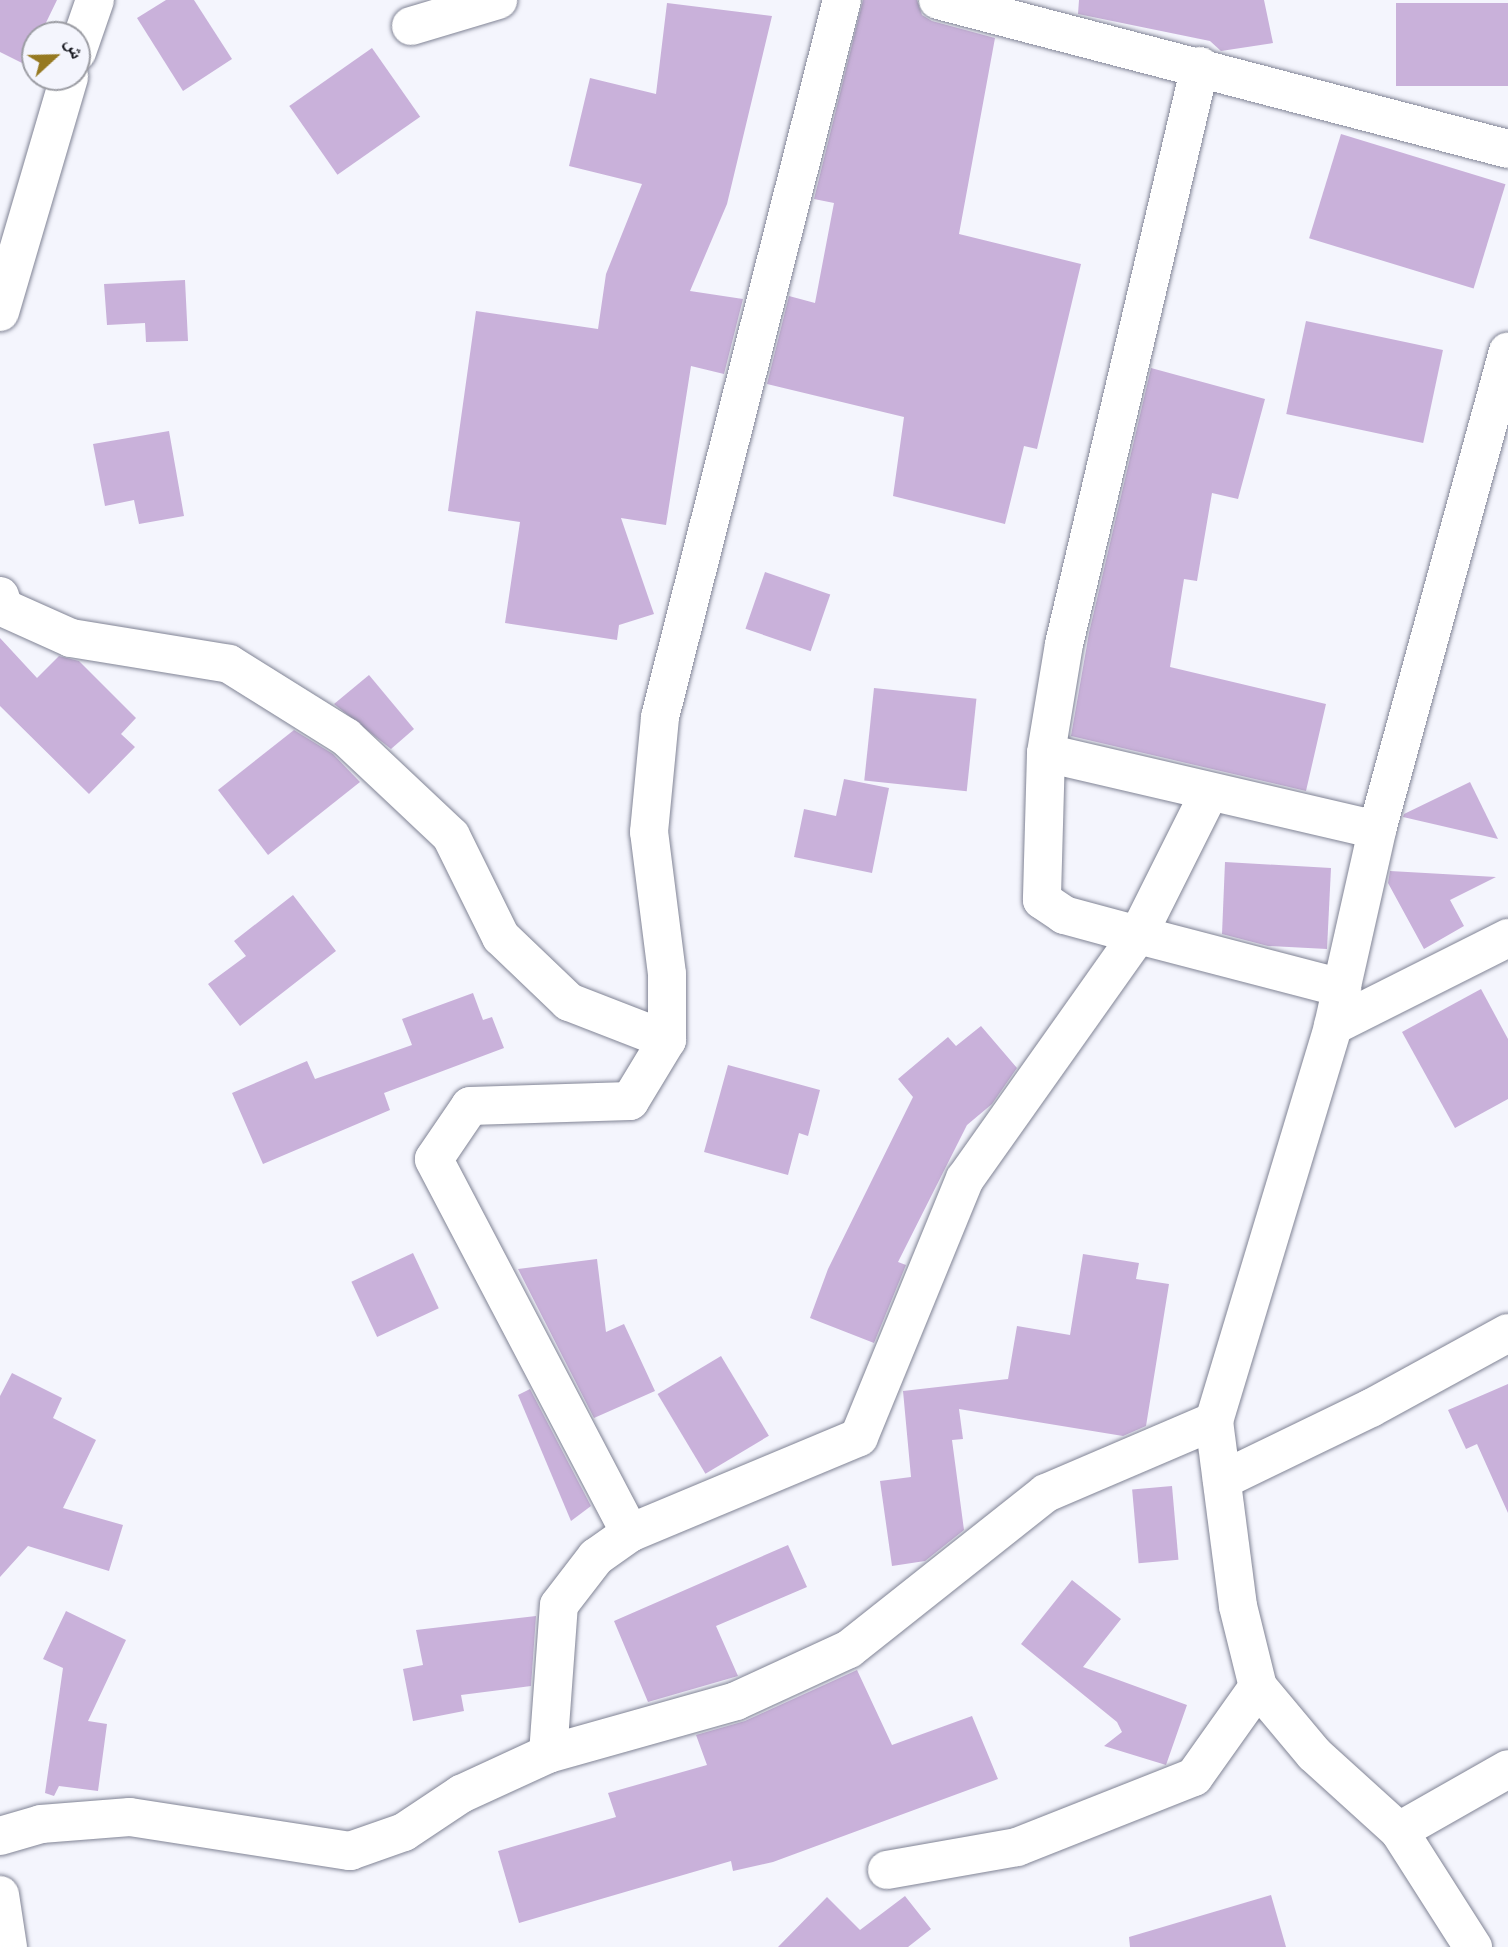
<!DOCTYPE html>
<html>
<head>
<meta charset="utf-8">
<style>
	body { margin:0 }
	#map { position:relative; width:1508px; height:1947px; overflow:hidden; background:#f4f5fd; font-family:"Alegreya Sans","Noto Naskh Arabic",sans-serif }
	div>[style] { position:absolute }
	.building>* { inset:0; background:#c9b1da; transform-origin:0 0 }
	.roads { filter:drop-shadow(0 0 2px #818495) drop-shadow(0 0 2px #818495) }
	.minor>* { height:38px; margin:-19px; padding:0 19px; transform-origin:19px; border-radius:19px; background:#fff }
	span { translate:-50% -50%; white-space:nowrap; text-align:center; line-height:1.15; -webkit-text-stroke:5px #f4f5fd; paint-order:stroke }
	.north { position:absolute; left:21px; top:21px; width:70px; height:70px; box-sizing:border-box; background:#f4f5fd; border:2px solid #9c9da4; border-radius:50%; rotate:68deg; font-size:19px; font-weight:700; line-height:28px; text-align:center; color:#17181f }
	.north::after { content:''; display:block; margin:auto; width:24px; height:32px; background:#967921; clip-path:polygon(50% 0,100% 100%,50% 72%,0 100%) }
</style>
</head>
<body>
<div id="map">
	<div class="building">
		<div style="clip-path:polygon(0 0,57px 0,40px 35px,35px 35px,26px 65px,0 52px)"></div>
		<div style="clip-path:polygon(166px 0,194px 0,232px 59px,183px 91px,137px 18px)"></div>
		<div style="clip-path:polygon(863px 0,917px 0,922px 15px,932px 21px,995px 38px,959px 234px,1081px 264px,1037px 449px,1024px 446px,1005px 524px,893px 496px,904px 417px,767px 384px,789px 296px,815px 303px,834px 203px,814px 199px)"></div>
		<div style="clip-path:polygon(1079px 0,1264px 0,1273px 43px,1221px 51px,1210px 41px,1078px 14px)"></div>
		<div style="clip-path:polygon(667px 3px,772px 16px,727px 204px,690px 291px,743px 299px,724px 374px,691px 366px,666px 525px,621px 518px,654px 614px,619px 625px,617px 640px,505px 623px,520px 522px,448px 511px,476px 311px,598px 329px,606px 274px,642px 184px,569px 166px,590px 78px,656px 94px)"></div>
		<div style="left:1508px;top:3px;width:83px;height:112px;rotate:90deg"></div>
		<div style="left:372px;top:48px;width:84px;height:101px;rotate:55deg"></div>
		<div style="left:1341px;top:134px;width:172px;height:109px;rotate:17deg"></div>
		<div style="clip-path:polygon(185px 280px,188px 341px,146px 342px,145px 323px,107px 325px,104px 284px)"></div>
		<div style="left:1306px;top:321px;width:140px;height:95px;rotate:12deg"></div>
		<div style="clip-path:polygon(1151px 368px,1265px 399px,1238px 499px,1212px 493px,1197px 581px,1184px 579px,1170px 667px,1326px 704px,1306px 791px,1071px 736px,1089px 633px)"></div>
		<div style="clip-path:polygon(169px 431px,184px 516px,139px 524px,134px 500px,105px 506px,93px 444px)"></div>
		<div style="left:765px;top:572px;width:69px;height:60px;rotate:19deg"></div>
		<div style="clip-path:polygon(0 638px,37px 678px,59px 656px,79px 661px,136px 718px,121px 734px,135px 747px,89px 794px,0 706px)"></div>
		<div style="clip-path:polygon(369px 675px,414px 729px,391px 749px,334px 704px)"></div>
		<div style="left:874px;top:688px;width:103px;height:93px;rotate:6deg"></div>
		<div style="clip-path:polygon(294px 730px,333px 754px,360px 782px,268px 855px,218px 790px)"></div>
		<div style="clip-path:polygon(844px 779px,889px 788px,872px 873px,794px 857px,804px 809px,836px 816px)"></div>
		<div style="clip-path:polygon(1470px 782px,1498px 839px,1403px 817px,1404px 814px)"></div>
		<div style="clip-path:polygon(1225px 862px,1331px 868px,1327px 949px,1268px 946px,1222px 934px)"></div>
		<div style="clip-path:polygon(1390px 871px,1496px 877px,1450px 900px,1464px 926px,1424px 949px,1388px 883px)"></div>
		<div style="clip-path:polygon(293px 895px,336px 951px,240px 1026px,208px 984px,246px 956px,234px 941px)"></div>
		<div style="clip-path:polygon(1481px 989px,1508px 1039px,1508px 1099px,1455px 1128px,1402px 1032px)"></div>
		<div style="clip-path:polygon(473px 993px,483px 1020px,492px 1017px,504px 1048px,384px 1093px,390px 1110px,263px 1164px,232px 1093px,307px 1061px,315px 1079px,412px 1045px,402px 1019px)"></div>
		<div style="clip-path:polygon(981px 1026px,1017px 1068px,992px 1104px,967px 1125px,898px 1262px,906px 1265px,874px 1343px,810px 1318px,828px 1269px,913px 1097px,898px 1079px,948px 1037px,956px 1046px)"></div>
		<div style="clip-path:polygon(728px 1065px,820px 1090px,808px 1136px,799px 1133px,788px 1175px,704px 1152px)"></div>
		<div style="left:413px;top:1253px;width:61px;height:68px;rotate:65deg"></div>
		<div style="clip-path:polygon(1083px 1254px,1139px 1263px,1136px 1279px,1169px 1284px,1146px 1426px,1123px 1436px,959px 1409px,963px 1439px,952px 1440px,964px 1530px,925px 1561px,892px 1566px,880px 1481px,911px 1477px,903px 1391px,1008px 1379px,1017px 1326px,1070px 1335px)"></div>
		<div style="clip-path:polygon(597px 1259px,606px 1332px,624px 1324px,655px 1391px,594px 1418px,518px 1269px)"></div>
		<div style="left:721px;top:1356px;width:93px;height:74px;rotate:59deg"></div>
		<div style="clip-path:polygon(12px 1373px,62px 1398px,53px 1418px,96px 1440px,63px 1508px,123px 1525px,109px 1571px,28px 1546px,0 1577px,0 1396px)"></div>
		<div style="clip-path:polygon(1508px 1384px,1508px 1513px,1477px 1444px,1466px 1449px,1448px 1410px)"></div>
		<div style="clip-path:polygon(530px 1389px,591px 1506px,571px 1521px,518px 1395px)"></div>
		<div style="left:1172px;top:1486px;width:74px;height:40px;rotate:85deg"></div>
		<div style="clip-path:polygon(788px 1545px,807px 1587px,716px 1626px,738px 1676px,648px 1702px,614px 1621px)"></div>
		<div style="clip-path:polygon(1072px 1580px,1121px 1619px,1083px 1667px,1187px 1705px,1166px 1765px,1104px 1746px,1122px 1732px,1117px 1722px,1021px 1644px)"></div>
		<div style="clip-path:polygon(66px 1611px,126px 1640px,88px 1721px,107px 1724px,98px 1791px,59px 1786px,54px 1796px,45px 1793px,63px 1668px,43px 1659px)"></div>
		<div style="clip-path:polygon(536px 1616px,531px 1686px,461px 1695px,464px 1711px,413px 1721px,403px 1669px,423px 1665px,416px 1630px)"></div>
		<div style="clip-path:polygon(857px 1670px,892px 1745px,972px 1716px,998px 1779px,773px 1862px,733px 1871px,731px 1861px,519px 1923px,498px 1851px,616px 1817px,608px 1793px,707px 1765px,696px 1735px,745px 1721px)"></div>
		<div style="clip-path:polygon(1271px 1895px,1286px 1947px,1130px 1947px,1129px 1937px)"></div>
		<div style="clip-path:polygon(905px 1896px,931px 1929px,908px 1947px,778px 1947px,827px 1897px,860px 1930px)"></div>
	</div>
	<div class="roads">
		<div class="minor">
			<div style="left:938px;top:0;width:589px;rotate:14.65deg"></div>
			<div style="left:411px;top:26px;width:91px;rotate:-16.6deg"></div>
			<div style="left:77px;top:52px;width:55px;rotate:-70.9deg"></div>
			<div style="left:1200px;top:66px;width:594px;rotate:103.24deg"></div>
			<div style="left:1064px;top:644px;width:110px;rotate:99.4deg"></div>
			<div style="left:1046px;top:753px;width:147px;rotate:91.6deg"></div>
			<div style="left:1042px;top:900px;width:27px;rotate:34deg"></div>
			<div style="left:1064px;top:915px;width:77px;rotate:15.1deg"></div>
			<div style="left:1138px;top:935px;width:157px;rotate:-63.4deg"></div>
			<div style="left:0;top:312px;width:245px;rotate:-73.6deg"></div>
			<div style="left:0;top:596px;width:13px;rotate:72deg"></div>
			<div style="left:4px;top:608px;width:73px;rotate:24.1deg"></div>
			<div style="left:71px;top:638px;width:160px;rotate:9.3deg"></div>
			<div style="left:229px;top:664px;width:138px;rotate:32deg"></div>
			<div style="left:346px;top:737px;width:144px;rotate:43.3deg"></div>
			<div style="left:451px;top:836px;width:113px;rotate:63.7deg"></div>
			<div style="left:501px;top:937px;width:94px;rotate:43.7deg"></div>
			<div style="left:569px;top:1002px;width:105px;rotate:21.2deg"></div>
			<div style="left:1046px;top:753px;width:340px;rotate:13.1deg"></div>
			<div style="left:1333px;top:1026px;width:196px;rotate:-26.7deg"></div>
			<div style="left:1222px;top:1480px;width:165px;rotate:-25.8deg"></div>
			<div style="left:1371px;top:1408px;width:156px;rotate:-28.7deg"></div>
			<div style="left:630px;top:1533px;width:422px;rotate:-117.7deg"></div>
			<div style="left:434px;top:1159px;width:64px;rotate:-55.8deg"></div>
			<div style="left:470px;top:1106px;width:160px;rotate:-1.8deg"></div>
			<div style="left:630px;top:1101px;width:71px;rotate:-58.8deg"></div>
			<div style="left:667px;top:1040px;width:66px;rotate:-90deg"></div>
			<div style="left:667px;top:974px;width:143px;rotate:-97.2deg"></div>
			<div style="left:649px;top:832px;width:116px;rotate:-84.5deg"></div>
			<div style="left:660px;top:717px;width:740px;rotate:-75.76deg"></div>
			<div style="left:1258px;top:1687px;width:87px;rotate:50.1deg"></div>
			<div style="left:1314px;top:1754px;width:115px;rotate:42.2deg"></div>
			<div style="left:1399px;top:1831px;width:138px;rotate:57.5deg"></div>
			<div style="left:548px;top:1754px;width:149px;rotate:-85.8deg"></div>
			<div style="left:559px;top:1605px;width:61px;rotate:-52.4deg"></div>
			<div style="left:596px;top:1557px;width:42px;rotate:-35.2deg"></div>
			<div style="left:630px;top:1533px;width:248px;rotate:-22.7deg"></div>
			<div style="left:859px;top:1437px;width:279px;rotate:-67.7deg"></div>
			<div style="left:965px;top:1179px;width:299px;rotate:-54.7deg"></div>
			<div style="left:1138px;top:935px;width:211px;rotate:14.6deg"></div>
			<div style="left:1399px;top:1831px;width:125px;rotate:-29.6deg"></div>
			<div style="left:0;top:1836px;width:43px;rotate:-16.3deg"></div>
			<div style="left:41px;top:1824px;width:89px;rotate:-4.5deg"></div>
			<div style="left:130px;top:1817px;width:223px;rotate:8.8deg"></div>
			<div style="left:350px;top:1851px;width:57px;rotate:-19.4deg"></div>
			<div style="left:404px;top:1832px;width:69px;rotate:-33.7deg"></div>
			<div style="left:461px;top:1794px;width:96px;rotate:-24.7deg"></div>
			<div style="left:548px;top:1754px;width:195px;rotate:-15.7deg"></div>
			<div style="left:736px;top:1701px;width:124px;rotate:-24.7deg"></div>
			<div style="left:849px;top:1649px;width:251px;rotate:-38.4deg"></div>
			<div style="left:1046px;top:1493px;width:183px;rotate:-23.2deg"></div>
			<div style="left:1214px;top:1421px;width:413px;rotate:-73.2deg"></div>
			<div style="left:1333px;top:1026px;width:201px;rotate:-77.3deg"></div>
			<div style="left:1377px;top:830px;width:496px;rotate:-74.7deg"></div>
			<div style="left:887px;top:1870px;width:132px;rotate:-10deg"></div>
			<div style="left:1017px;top:1847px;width:190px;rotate:-21.6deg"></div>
			<div style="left:1194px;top:1777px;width:110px;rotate:-54.6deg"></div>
			<div style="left:1258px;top:1687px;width:83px;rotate:-103.9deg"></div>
			<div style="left:1238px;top:1606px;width:187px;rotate:-97.4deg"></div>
			<div style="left:0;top:1895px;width:53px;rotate:81.3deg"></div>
		</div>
	</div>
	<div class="north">ش</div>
</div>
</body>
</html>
